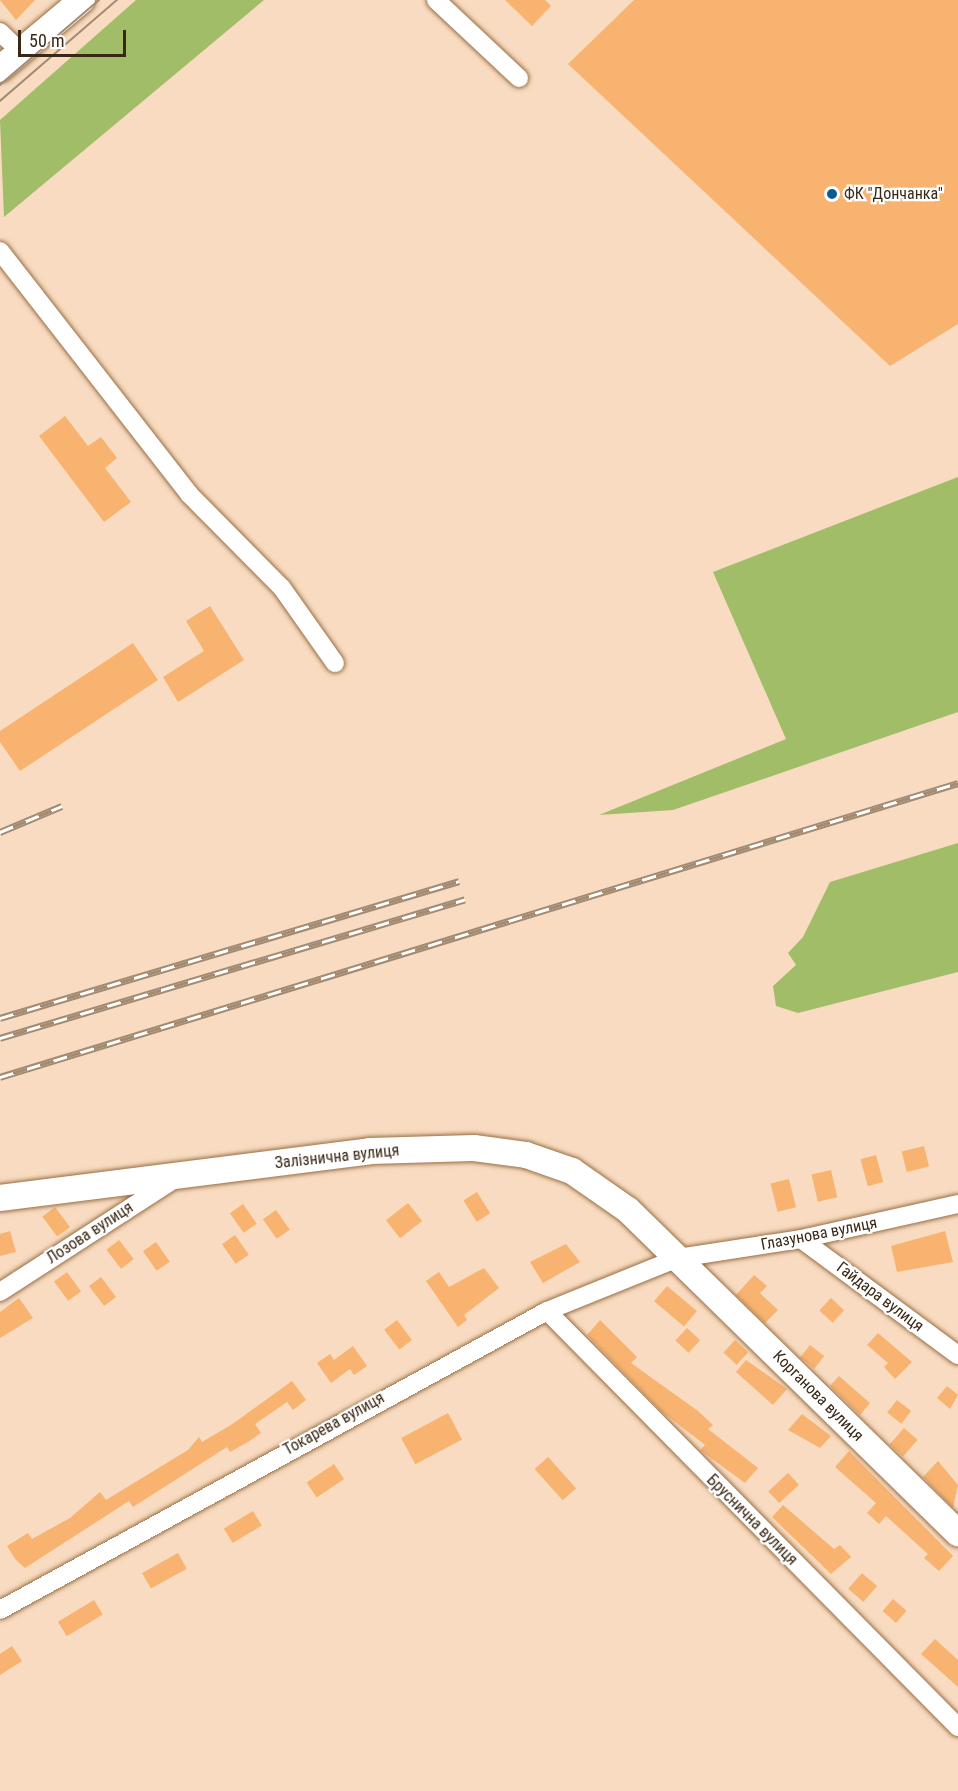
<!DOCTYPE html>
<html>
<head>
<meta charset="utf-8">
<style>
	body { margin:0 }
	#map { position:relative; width:958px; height:1791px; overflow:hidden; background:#f8dbc0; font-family:"Roboto Condensed",sans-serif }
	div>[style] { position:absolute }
	.forest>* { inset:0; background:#a1bd68 }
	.building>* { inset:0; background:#f8b370; transform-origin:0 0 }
	.roads { filter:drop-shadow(0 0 2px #996e43) drop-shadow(0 0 2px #996e43) }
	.street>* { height:18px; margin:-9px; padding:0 9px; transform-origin:9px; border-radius:9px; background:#fff }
	.secondary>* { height:26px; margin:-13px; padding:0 13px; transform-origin:13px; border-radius:13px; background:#fff }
	.tram>* { height:1.5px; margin:-0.75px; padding:0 0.75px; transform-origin:0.75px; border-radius:0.75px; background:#a28a73 }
	.rail>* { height:7px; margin-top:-3.5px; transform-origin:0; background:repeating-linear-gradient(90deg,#fff 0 14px,#a28a73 0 28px); box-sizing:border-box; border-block:2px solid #a28a73 }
	.dots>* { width:16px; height:16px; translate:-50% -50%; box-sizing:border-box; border:3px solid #fff; border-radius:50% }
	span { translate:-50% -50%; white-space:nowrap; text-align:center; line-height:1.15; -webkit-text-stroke:4.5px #fff; paint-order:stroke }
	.poi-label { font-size:16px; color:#3a2816 }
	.left { translate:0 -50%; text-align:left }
	.street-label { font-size:16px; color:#3a2816 }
	.scale { position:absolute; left:18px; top:30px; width:108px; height:27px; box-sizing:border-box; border:3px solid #3a2816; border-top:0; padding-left:8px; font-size:18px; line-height:21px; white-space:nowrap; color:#3a2816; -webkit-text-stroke:4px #fff; paint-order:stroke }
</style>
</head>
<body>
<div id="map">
	<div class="forest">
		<div style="clip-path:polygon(136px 0,264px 0,4px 217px,0 120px)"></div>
		<div style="clip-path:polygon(958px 477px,958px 712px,673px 810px,599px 815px,786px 739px,713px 572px)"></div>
		<div style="clip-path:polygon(958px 843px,958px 972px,798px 1013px,776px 1006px,773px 986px,796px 965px,788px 953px,803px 937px,830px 882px)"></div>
	</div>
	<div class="building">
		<div style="clip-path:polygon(0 0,35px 0,16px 20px)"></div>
		<div style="clip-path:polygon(505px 0,545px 0,551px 6px,532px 26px)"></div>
		<div style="clip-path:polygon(634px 0,958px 0,958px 324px,890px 366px,568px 64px)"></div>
		<div style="clip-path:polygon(65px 416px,88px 446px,101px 437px,117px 458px,105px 468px,131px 502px,104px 522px,39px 436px)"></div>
		<div style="clip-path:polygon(210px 606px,244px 660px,178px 702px,163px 677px,204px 651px,186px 621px)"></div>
		<div style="clip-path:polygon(133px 643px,158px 680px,20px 771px,0 742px,0 731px)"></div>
		<div style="left:924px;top:1146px;width:21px;height:23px;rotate:76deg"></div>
		<div style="left:876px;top:1155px;width:28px;height:16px;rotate:75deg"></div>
		<div style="left:831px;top:1170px;width:28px;height:20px;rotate:77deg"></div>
		<div style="left:789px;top:1179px;width:29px;height:19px;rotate:76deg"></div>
		<div style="left:477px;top:1192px;width:25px;height:16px;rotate:58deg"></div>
		<div style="left:408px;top:1203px;width:23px;height:28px;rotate:52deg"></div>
		<div style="left:243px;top:1204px;width:24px;height:16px;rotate:55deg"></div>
		<div style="left:55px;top:1207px;width:25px;height:16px;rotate:53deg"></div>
		<div style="left:276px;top:1210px;width:24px;height:16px;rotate:55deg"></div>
		<div style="clip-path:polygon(10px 1231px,16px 1252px,0 1256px,0 1234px)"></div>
		<div style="clip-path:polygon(945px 1231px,953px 1262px,897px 1272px,891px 1246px)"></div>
		<div style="left:235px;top:1235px;width:24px;height:16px;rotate:55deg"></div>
		<div style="left:119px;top:1240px;width:24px;height:16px;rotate:52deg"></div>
		<div style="left:156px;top:1242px;width:24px;height:16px;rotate:55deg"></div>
		<div style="clip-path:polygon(566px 1244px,580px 1262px,543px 1283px,530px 1262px)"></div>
		<div style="clip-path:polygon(484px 1268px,499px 1288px,464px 1315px,467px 1320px,458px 1327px,426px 1281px,439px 1272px,449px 1287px)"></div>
		<div style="left:67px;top:1272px;width:24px;height:16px;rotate:54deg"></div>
		<div style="clip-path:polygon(754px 1275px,767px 1286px,760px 1293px,778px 1310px,765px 1323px,736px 1295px)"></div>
		<div style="left:101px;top:1277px;width:25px;height:15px;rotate:53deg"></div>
		<div style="left:667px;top:1286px;width:39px;height:20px;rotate:40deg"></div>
		<div style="clip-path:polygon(19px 1298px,33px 1318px,0 1338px,0 1312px)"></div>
		<div style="left:831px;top:1298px;width:18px;height:17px;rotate:43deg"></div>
		<div style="left:397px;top:1320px;width:25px;height:16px;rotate:53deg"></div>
		<div style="clip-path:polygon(600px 1320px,637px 1357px,631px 1363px,698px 1411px,713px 1425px,708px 1429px,758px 1468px,745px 1483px,700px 1450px,705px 1445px,661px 1411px,587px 1335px)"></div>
		<div style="left:687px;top:1328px;width:18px;height:17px;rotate:43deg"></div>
		<div style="clip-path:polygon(878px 1333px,912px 1362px,895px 1379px,884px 1367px,888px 1363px,867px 1345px)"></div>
		<div style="left:735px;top:1340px;width:18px;height:17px;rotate:43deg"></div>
		<div style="left:810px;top:1345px;width:18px;height:16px;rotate:38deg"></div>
		<div style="clip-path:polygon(353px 1346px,367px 1366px,354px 1375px,350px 1369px,331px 1383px,317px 1363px,330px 1354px,334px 1360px)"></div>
		<div style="clip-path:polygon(746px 1360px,787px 1389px,773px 1405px,736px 1372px)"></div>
		<div style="clip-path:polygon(839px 1376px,870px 1403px,860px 1415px,830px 1386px)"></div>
		<div style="clip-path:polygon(292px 1381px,306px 1400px,293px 1410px,287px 1402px,255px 1424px,261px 1433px,248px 1442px,230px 1452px,227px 1447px,133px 1507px,129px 1501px,25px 1568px,16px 1560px,7px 1546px,28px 1533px,32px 1539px,70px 1518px,100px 1492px,106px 1500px,188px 1450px,199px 1437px,202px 1442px,231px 1425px)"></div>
		<div style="clip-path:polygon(947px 1386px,958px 1395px,950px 1409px,937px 1398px)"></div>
		<div style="left:897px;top:1400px;width:18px;height:16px;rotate:38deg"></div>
		<div style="left:448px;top:1413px;width:30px;height:53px;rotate:62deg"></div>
		<div style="clip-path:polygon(802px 1414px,831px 1436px,820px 1448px,788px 1430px)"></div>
		<div style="left:904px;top:1428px;width:18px;height:22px;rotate:41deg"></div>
		<div style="clip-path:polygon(849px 1451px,953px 1556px,939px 1571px,924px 1558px,928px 1554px,886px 1516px,879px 1524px,867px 1513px,876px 1503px,835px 1467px)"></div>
		<div style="left:548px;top:1457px;width:42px;height:18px;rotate:48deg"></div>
		<div style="clip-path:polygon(938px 1461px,958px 1485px,953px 1508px,923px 1477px)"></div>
		<div style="left:334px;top:1464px;width:18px;height:33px;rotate:56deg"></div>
		<div style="left:788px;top:1473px;width:16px;height:27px;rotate:47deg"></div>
		<div style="clip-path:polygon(783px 1505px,834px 1549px,840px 1545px,851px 1557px,831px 1574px,772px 1517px)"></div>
		<div style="left:253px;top:1511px;width:17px;height:34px;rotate:59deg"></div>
		<div style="left:178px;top:1553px;width:18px;height:41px;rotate:61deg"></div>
		<div style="left:862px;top:1573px;width:20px;height:21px;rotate:41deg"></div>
		<div style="left:893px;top:1599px;width:18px;height:16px;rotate:41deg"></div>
		<div style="left:94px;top:1600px;width:17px;height:42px;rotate:59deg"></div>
		<div style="clip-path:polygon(935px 1639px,958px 1660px,958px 1687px,921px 1654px)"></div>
		<div style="clip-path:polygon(12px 1646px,22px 1661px,0 1675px,0 1654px)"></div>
	</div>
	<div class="roads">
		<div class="street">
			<div style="left:436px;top:0;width:114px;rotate:43.2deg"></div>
			<div style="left:0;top:32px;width:29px;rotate:44deg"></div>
			<div style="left:0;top:251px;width:308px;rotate:52.1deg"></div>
			<div style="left:189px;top:494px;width:132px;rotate:45.3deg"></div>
			<div style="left:282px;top:588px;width:92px;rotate:54.8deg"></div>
			<div style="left:801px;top:1239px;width:195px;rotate:36.5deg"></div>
			<div style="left:0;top:1292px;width:210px;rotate:-32.9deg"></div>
			<div style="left:547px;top:1311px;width:585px;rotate:45.35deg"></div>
			<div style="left:0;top:1610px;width:623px;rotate:-28.66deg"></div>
			<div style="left:547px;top:1311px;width:141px;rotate:-22deg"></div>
			<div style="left:678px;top:1258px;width:124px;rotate:-8.8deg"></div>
			<div style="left:801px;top:1239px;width:161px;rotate:-12.6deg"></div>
		</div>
		<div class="secondary">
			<div style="left:0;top:69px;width:107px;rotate:-40.1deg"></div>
			<div style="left:0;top:1198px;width:373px;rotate:-7.2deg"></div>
			<div style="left:370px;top:1151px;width:104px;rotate:-1.7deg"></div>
			<div style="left:474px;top:1148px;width:52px;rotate:7.7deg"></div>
			<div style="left:526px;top:1155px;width:49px;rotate:19.2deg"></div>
			<div style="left:572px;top:1171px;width:68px;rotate:34.9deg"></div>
			<div style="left:628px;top:1210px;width:462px;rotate:44.4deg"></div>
		</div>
	</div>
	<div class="tram">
		<div style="left:0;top:85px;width:130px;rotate:-40.6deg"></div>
		<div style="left:0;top:101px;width:155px;rotate:-40.8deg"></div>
	</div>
	<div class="rail">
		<div style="left:0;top:832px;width:67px;rotate:-22.8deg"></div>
		<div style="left:0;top:1018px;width:479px;rotate:-16.6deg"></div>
		<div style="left:0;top:1038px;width:485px;rotate:-16.6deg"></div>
		<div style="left:0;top:1077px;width:1002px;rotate:-17.06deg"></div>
	</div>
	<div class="dots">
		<div style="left:832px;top:194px;background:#0d5c8f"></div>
	</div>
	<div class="poi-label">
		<span class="left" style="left:844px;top:194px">ФК "Дончанка"</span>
	</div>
	<div class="street-label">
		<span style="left:337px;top:1157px;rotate:-6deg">Залізнична вулиця</span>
		<span style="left:90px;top:1233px;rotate:-33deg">Лозова вулиця</span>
		<span style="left:819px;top:1234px;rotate:-11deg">Глазунова вулиця</span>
		<span style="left:880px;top:1297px;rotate:37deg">Гайдара вулиця</span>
		<span style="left:818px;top:1396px;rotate:45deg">Корганова вулиця</span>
		<span style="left:334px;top:1424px;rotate:-29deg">Токарева вулиця</span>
		<span style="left:752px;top:1520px;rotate:45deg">Бруснична вулиця</span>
	</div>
	<div class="scale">50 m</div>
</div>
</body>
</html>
